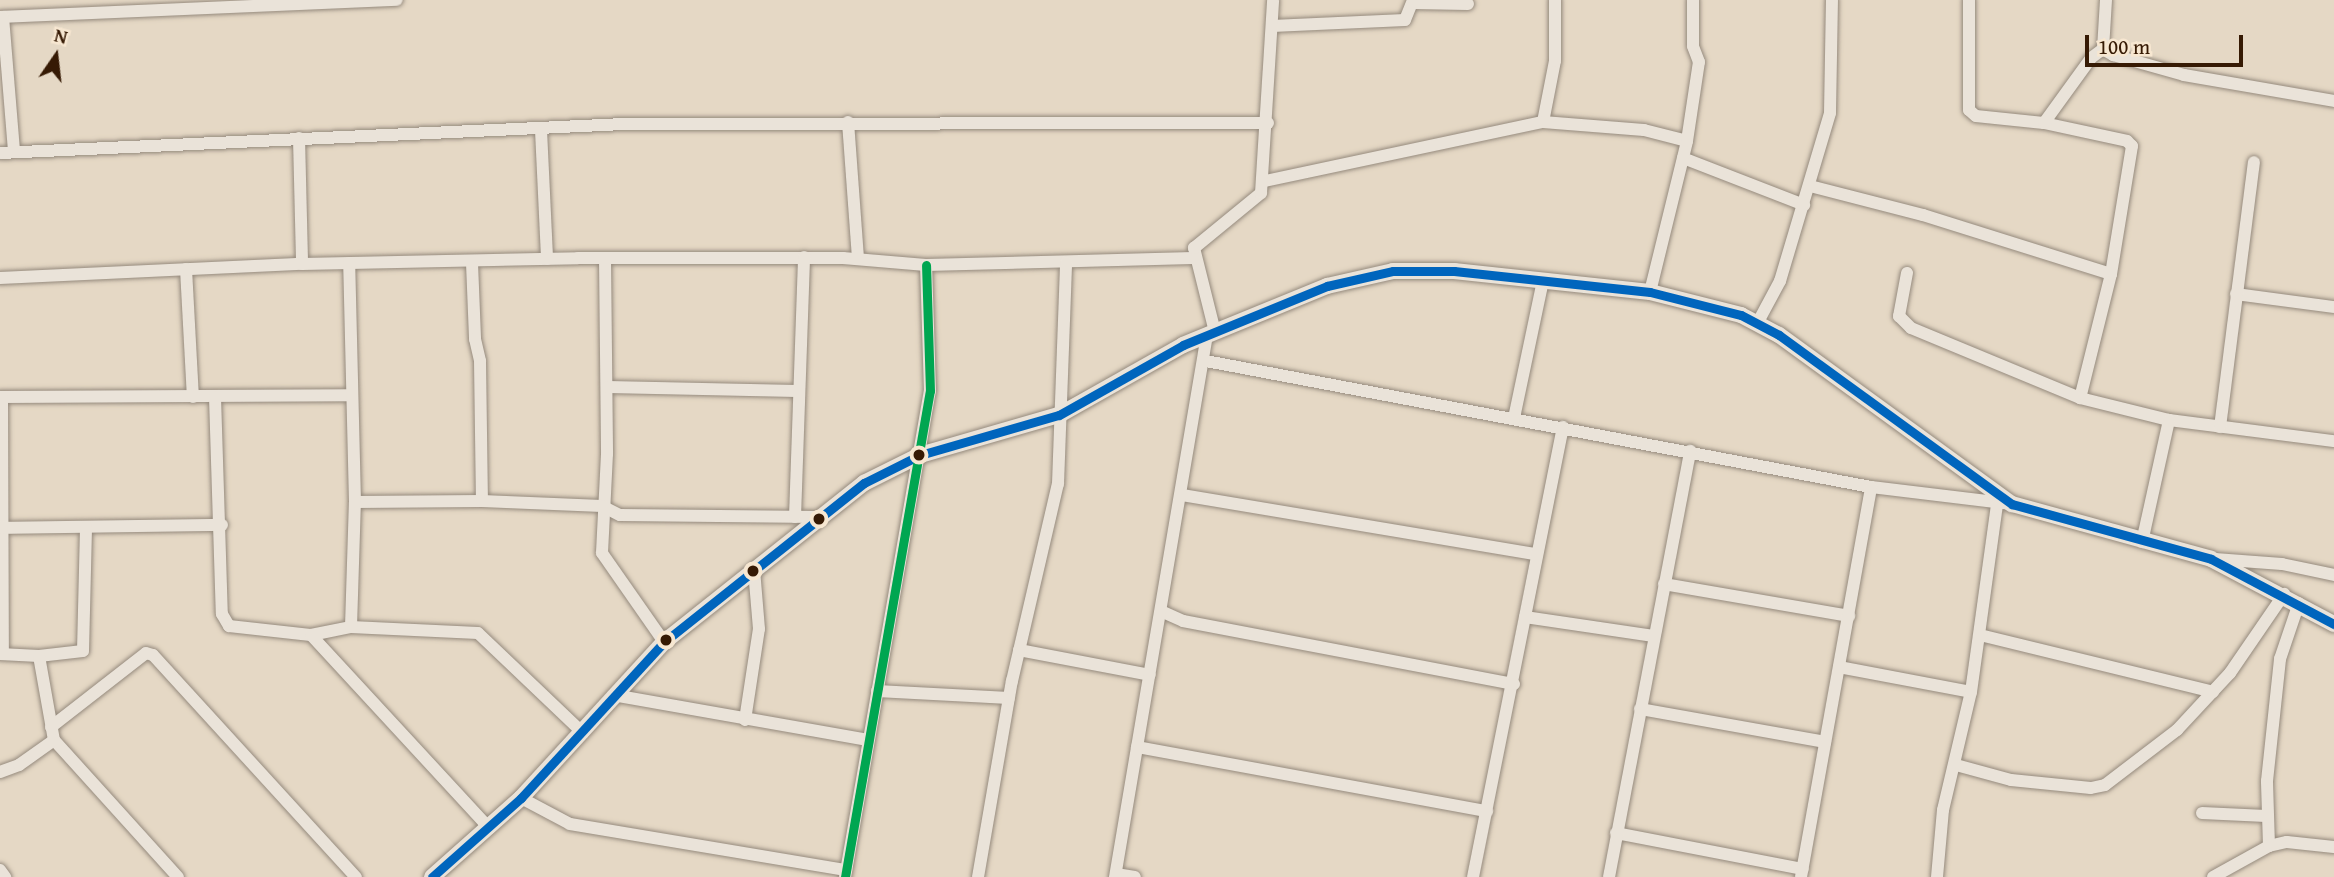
<!DOCTYPE html>
<html>
<head>
<meta charset="utf-8">
<style>
	body { margin:0 }
	#map { position:relative; width:2334px; height:877px; overflow:hidden; background:#e5d8c5; font-family:"Gentium Book Plus",serif }
	div>[style] { position:absolute }
	.roads { filter:drop-shadow(0 0 2px #958a7d) drop-shadow(0 0 2px #958a7d) }
	.minor>* { height:12px; margin:-6px; padding:0 6px; transform-origin:6px; border-radius:6px; background:#eae3d9 }
	.tertiary>* { height:16px; margin:-8px; padding:0 8px; transform-origin:8px; border-radius:8px; background:#eae3d9 }
	.bus-1>* { height:9px; margin:-4.5px; padding:0 4.5px; transform-origin:4.5px; border-radius:4.5px; background:#0065bd }
	.bus-2>* { height:9px; margin:-4.5px; padding:0 4.5px; transform-origin:4.5px; border-radius:4.5px; background:#00a651 }
	.dots>* { width:19px; height:19px; translate:-50% -50%; box-sizing:border-box; border:4px solid #f7e7d1; border-radius:50% }
	span { translate:-50% -50%; white-space:nowrap; text-align:center; line-height:1.15; -webkit-text-stroke:6px #f7e7d1; paint-order:stroke }
	.north { position:absolute; left:21px; top:21px; width:70px; height:70px; -webkit-text-stroke:5px #f7e7d1; paint-order:stroke; rotate:14deg; font-size:19px; font-weight:700; line-height:28px; text-align:center; color:#361a04 }
	.north::after { content:''; display:block; margin:auto; width:24px; height:32px; background:#361a04; clip-path:polygon(50% 0,100% 100%,50% 72%,0 100%) }
	.scale { position:absolute; left:2085px; top:35px; width:158px; height:32px; box-sizing:border-box; border:4px solid #361a04; border-top:0; padding-left:9px; font-size:21px; line-height:24px; white-space:nowrap; color:#361a04; -webkit-text-stroke:5px #f7e7d1; paint-order:stroke }
</style>
</head>
<body>
<div id="map">
	<div class="roads">
		<div class="minor">
			<div style="left:1969px;top:0;width:110px;rotate:90deg"></div>
			<div style="left:1969px;top:110px;width:9px;rotate:41deg"></div>
			<div style="left:1976px;top:116px;width:68px;rotate:5.9deg"></div>
			<div style="left:2044px;top:123px;width:85px;rotate:12.2deg"></div>
			<div style="left:2127px;top:141px;width:7px;rotate:45deg"></div>
			<div style="left:2132px;top:146px;width:130px;rotate:99.3deg"></div>
			<div style="left:2111px;top:274px;width:128px;rotate:104deg"></div>
			<div style="left:2106px;top:0;width:49px;rotate:93.5deg"></div>
			<div style="left:2103px;top:49px;width:12px;rotate:31deg"></div>
			<div style="left:2113px;top:55px;width:74px;rotate:15.7deg"></div>
			<div style="left:2184px;top:75px;width:152px;rotate:9.8deg"></div>
			<div style="left:1413px;top:3px;width:55px;rotate:1deg"></div>
			<div style="left:0;top:17px;width:397px;rotate:-2.5deg"></div>
			<div style="left:3px;top:17px;width:135px;rotate:85.3deg"></div>
			<div style="left:1272px;top:26px;width:133px;rotate:-2.6deg"></div>
			<div style="left:1405px;top:20px;width:22px;rotate:-68deg"></div>
			<div style="left:848px;top:122px;width:137px;rotate:85.8deg"></div>
			<div style="left:1543px;top:122px;width:62px;rotate:-78.9deg"></div>
			<div style="left:1555px;top:61px;width:61px;rotate:-90deg"></div>
			<div style="left:2044px;top:123px;width:80px;rotate:-54.1deg"></div>
			<div style="left:2091px;top:58px;width:15px;rotate:-37deg"></div>
			<div style="left:541px;top:130px;width:129px;rotate:87.3deg"></div>
			<div style="left:299px;top:138px;width:126px;rotate:88.6deg"></div>
			<div style="left:0;top:153px;width:626px;rotate:-2.66deg"></div>
			<div style="left:625px;top:124px;width:643px;rotate:-0.09deg"></div>
			<div style="left:1683px;top:158px;width:130px;rotate:21.2deg"></div>
			<div style="left:1265px;top:181px;width:284px;rotate:-12deg"></div>
			<div style="left:1543px;top:122px;width:101px;rotate:4.5deg"></div>
			<div style="left:1644px;top:130px;width:44px;rotate:14.3deg"></div>
			<div style="left:1810px;top:186px;width:117px;rotate:14.4deg"></div>
			<div style="left:1923px;top:215px;width:197px;rotate:17.4deg"></div>
			<div style="left:605px;top:258px;width:196px;rotate:89.4deg"></div>
			<div style="left:607px;top:454px;width:99px;rotate:92.9deg"></div>
			<div style="left:602px;top:553px;width:108px;rotate:55.1deg"></div>
			<div style="left:472px;top:263px;width:76px;rotate:87.7deg"></div>
			<div style="left:475px;top:339px;width:23px;rotate:77deg"></div>
			<div style="left:480px;top:361px;width:140px;rotate:89.2deg"></div>
			<div style="left:186px;top:269px;width:128px;rotate:86.9deg"></div>
			<div style="left:1907px;top:273px;width:44px;rotate:100.5deg"></div>
			<div style="left:1899px;top:316px;width:17px;rotate:45deg"></div>
			<div style="left:1911px;top:328px;width:183px;rotate:22.5deg"></div>
			<div style="left:2080px;top:398px;width:92px;rotate:13.9deg"></div>
			<div style="left:2169px;top:420px;width:166px;rotate:7.3deg"></div>
			<div style="left:0;top:278px;width:302px;rotate:-2.7deg"></div>
			<div style="left:302px;top:264px;width:276px;rotate:-1.2deg"></div>
			<div style="left:578px;top:258px;width:265px"></div>
			<div style="left:843px;top:258px;width:83px;rotate:4.8deg"></div>
			<div style="left:926px;top:265px;width:267px;rotate:-1.5deg"></div>
			<div style="left:1650px;top:292px;width:155px;rotate:-76.2deg"></div>
			<div style="left:1687px;top:141px;width:80px;rotate:-81.4deg"></div>
			<div style="left:1699px;top:62px;width:17px;rotate:-111deg"></div>
			<div style="left:1693px;top:46px;width:46px;rotate:-90deg"></div>
			<div style="left:2236px;top:294px;width:99px;rotate:7.6deg"></div>
			<div style="left:1758px;top:322px;width:47px;rotate:-61.8deg"></div>
			<div style="left:1780px;top:281px;width:175px;rotate:-73.4deg"></div>
			<div style="left:1830px;top:113px;width:113px;rotate:-89deg"></div>
			<div style="left:1215px;top:332px;width:87px;rotate:-104deg"></div>
			<div style="left:1194px;top:248px;width:87px;rotate:-39.4deg"></div>
			<div style="left:1261px;top:193px;width:193px;rotate:-86.4deg"></div>
			<div style="left:1206px;top:361px;width:677px;rotate:10.73deg"></div>
			<div style="left:1871px;top:487px;width:142px;rotate:6.9deg"></div>
			<div style="left:608px;top:387px;width:189px;rotate:1.2deg"></div>
			<div style="left:0;top:397px;width:351px;rotate:-0.3deg"></div>
			<div style="left:2px;top:397px;width:257px;rotate:89.8deg"></div>
			<div style="left:215px;top:397px;width:217px;rotate:88.2deg"></div>
			<div style="left:222px;top:614px;width:14px;rotate:60deg"></div>
			<div style="left:229px;top:626px;width:82px;rotate:6.3deg"></div>
			<div style="left:311px;top:635px;width:263px;rotate:47.3deg"></div>
			<div style="left:1514px;top:418px;width:141px;rotate:-78.1deg"></div>
			<div style="left:2220px;top:427px;width:267px;rotate:-82.7deg"></div>
			<div style="left:1182px;top:495px;width:359px;rotate:9.5deg"></div>
			<div style="left:355px;top:502px;width:127px;rotate:-0.5deg"></div>
			<div style="left:482px;top:501px;width:120px;rotate:2.4deg"></div>
			<div style="left:602px;top:506px;width:20px;rotate:27deg"></div>
			<div style="left:620px;top:515px;width:197px;rotate:0.6deg"></div>
			<div style="left:795px;top:517px;width:260px;rotate:-88deg"></div>
			<div style="left:0;top:528px;width:222px;rotate:-0.8deg"></div>
			<div style="left:2142px;top:542px;width:125px;rotate:-77.5deg"></div>
			<div style="left:2215px;top:559px;width:67px;rotate:4.3deg"></div>
			<div style="left:2282px;top:564px;width:53px;rotate:11.9deg"></div>
			<div style="left:1664px;top:584px;width:188px;rotate:9.8deg"></div>
			<div style="left:1163px;top:612px;width:22px;rotate:24deg"></div>
			<div style="left:1183px;top:621px;width:337px;rotate:10.8deg"></div>
			<div style="left:1525px;top:617px;width:130px;rotate:8.4deg"></div>
			<div style="left:351px;top:627px;width:127px;rotate:2.7deg"></div>
			<div style="left:478px;top:633px;width:145px;rotate:43.6deg"></div>
			<div style="left:311px;top:635px;width:41px;rotate:-11.3deg"></div>
			<div style="left:351px;top:627px;width:125px;rotate:-88.2deg"></div>
			<div style="left:355px;top:502px;width:239px;rotate:-91.4deg"></div>
			<div style="left:1980px;top:635px;width:240px;rotate:13.7deg"></div>
			<div style="left:1019px;top:650px;width:133px;rotate:10.8deg"></div>
			<div style="left:0;top:654px;width:39px;rotate:3deg"></div>
			<div style="left:39px;top:656px;width:44px;rotate:-6.5deg"></div>
			<div style="left:83px;top:651px;width:124px;rotate:-88.6deg"></div>
			<div style="left:39px;top:656px;width:85px;rotate:79.9deg"></div>
			<div style="left:54px;top:740px;width:185px;rotate:47.9deg"></div>
			<div style="left:1839px;top:667px;width:134px;rotate:10.7deg"></div>
			<div style="left:877px;top:691px;width:132px;rotate:3deg"></div>
			<div style="left:613px;top:695px;width:259px;rotate:10deg"></div>
			<div style="left:1640px;top:709px;width:188px;rotate:10.1deg"></div>
			<div style="left:745px;top:720px;width:92px;rotate:-81.3deg"></div>
			<div style="left:759px;top:629px;width:60px;rotate:-94.8deg"></div>
			<div style="left:51px;top:727px;width:120px;rotate:-37.9deg"></div>
			<div style="left:146px;top:653px;width:7px;rotate:16deg"></div>
			<div style="left:153px;top:655px;width:301px;rotate:47.6deg"></div>
			<div style="left:1137px;top:747px;width:356px;rotate:10.4deg"></div>
			<div style="left:1956px;top:765px;width:57px;rotate:15.3deg"></div>
			<div style="left:2011px;top:780px;width:80px;rotate:5.7deg"></div>
			<div style="left:2091px;top:788px;width:14px;rotate:-12deg"></div>
			<div style="left:2105px;top:785px;width:91px;rotate:-37.4deg"></div>
			<div style="left:2177px;top:730px;width:78px;rotate:-47.1deg"></div>
			<div style="left:2230px;top:673px;width:96px;rotate:-55.6deg"></div>
			<div style="left:0;top:772px;width:20px;rotate:-20deg"></div>
			<div style="left:19px;top:765px;width:43px;rotate:-35.5deg"></div>
			<div style="left:521px;top:798px;width:55px;rotate:28deg"></div>
			<div style="left:570px;top:824px;width:280px;rotate:9.5deg"></div>
			<div style="left:2202px;top:813px;width:64px;rotate:2.7deg"></div>
			<div style="left:1616px;top:833px;width:190px;rotate:10.9deg"></div>
			<div style="left:2269px;top:846px;width:65px;rotate:-91.8deg"></div>
			<div style="left:2267px;top:781px;width:123px;rotate:-83.9deg"></div>
			<div style="left:2280px;top:659px;width:59px;rotate:-71.3deg"></div>
			<div style="left:0;top:870px;width:9px;rotate:54deg"></div>
			<div style="left:1116px;top:874px;width:19px;rotate:9deg"></div>
			<div style="left:845px;top:877px;width:493px;rotate:-80.1deg"></div>
			<div style="left:930px;top:391px;width:126px;rotate:-91.8deg"></div>
			<div style="left:978px;top:877px;width:199px;rotate:-80.2deg"></div>
			<div style="left:1012px;top:681px;width:202px;rotate:-76.9deg"></div>
			<div style="left:1058px;top:484px;width:222px;rotate:-87.9deg"></div>
			<div style="left:1115px;top:877px;width:550px;rotate:-80.37deg"></div>
			<div style="left:1473px;top:877px;width:459px;rotate:-78.7deg"></div>
			<div style="left:1609px;top:877px;width:434px;rotate:-79.2deg"></div>
			<div style="left:1801px;top:877px;width:396px;rotate:-79.8deg"></div>
			<div style="left:1937px;top:877px;width:67px;rotate:-84.9deg"></div>
			<div style="left:1943px;top:810px;width:121px;rotate:-76.7deg"></div>
			<div style="left:1971px;top:692px;width:189px;rotate:-82.1deg"></div>
			<div style="left:2213px;top:877px;width:64px;rotate:-29deg"></div>
			<div style="left:2269px;top:846px;width:18px;rotate:-13deg"></div>
			<div style="left:2287px;top:842px;width:47px;rotate:6.1deg"></div>
		</div>
		<div class="tertiary">
			<div style="left:432px;top:877px;width:119px;rotate:-41.6deg"></div>
			<div style="left:521px;top:798px;width:212px;rotate:-47.5deg"></div>
			<div style="left:664px;top:642px;width:256px;rotate:-38.5deg"></div>
			<div style="left:864px;top:483px;width:63px;rotate:-26.6deg"></div>
			<div style="left:920px;top:455px;width:145px;rotate:-16.1deg"></div>
			<div style="left:1059px;top:415px;width:142px;rotate:-29.4deg"></div>
			<div style="left:1183px;top:345px;width:156px;rotate:-22.3deg"></div>
			<div style="left:1327px;top:286px;width:68px;rotate:-12.8deg"></div>
			<div style="left:1393px;top:271px;width:61px"></div>
			<div style="left:1454px;top:271px;width:197px;rotate:6.1deg"></div>
			<div style="left:1650px;top:292px;width:94px;rotate:14.2deg"></div>
			<div style="left:1741px;top:315px;width:43px;rotate:27.8deg"></div>
			<div style="left:1779px;top:335px;width:288px;rotate:36deg"></div>
			<div style="left:2012px;top:504px;width:206px;rotate:15.4deg"></div>
			<div style="left:2211px;top:559px;width:139px;rotate:27.9deg"></div>
		</div>
	</div>
	<div class="bus-1">
		<div style="left:432px;top:877px;width:119px;rotate:-41.6deg"></div>
		<div style="left:521px;top:798px;width:212px;rotate:-47.5deg"></div>
		<div style="left:664px;top:642px;width:256px;rotate:-38.5deg"></div>
		<div style="left:864px;top:483px;width:63px;rotate:-26.6deg"></div>
		<div style="left:920px;top:455px;width:145px;rotate:-16.1deg"></div>
		<div style="left:1059px;top:415px;width:142px;rotate:-29.4deg"></div>
		<div style="left:1183px;top:345px;width:156px;rotate:-22.3deg"></div>
		<div style="left:1327px;top:286px;width:68px;rotate:-12.8deg"></div>
		<div style="left:1393px;top:271px;width:61px"></div>
		<div style="left:1454px;top:271px;width:197px;rotate:6.1deg"></div>
		<div style="left:1650px;top:292px;width:94px;rotate:14.2deg"></div>
		<div style="left:1741px;top:315px;width:43px;rotate:27.8deg"></div>
		<div style="left:1779px;top:335px;width:288px;rotate:36deg"></div>
		<div style="left:2012px;top:504px;width:206px;rotate:15.4deg"></div>
		<div style="left:2211px;top:559px;width:139px;rotate:27.9deg"></div>
	</div>
	<div class="bus-2">
		<div style="left:845px;top:877px;width:493px;rotate:-80.1deg"></div>
		<div style="left:930px;top:391px;width:126px;rotate:-91.8deg"></div>
	</div>
	<div class="dots">
		<div style="left:919px;top:455px;background:#361a04"></div>
		<div style="left:819px;top:519px;background:#361a04"></div>
		<div style="left:753px;top:571px;background:#361a04"></div>
		<div style="left:666px;top:640px;background:#361a04"></div>
	</div>
	<div class="north">N</div>
	<div class="scale">100 m</div>
</div>
</body>
</html>
